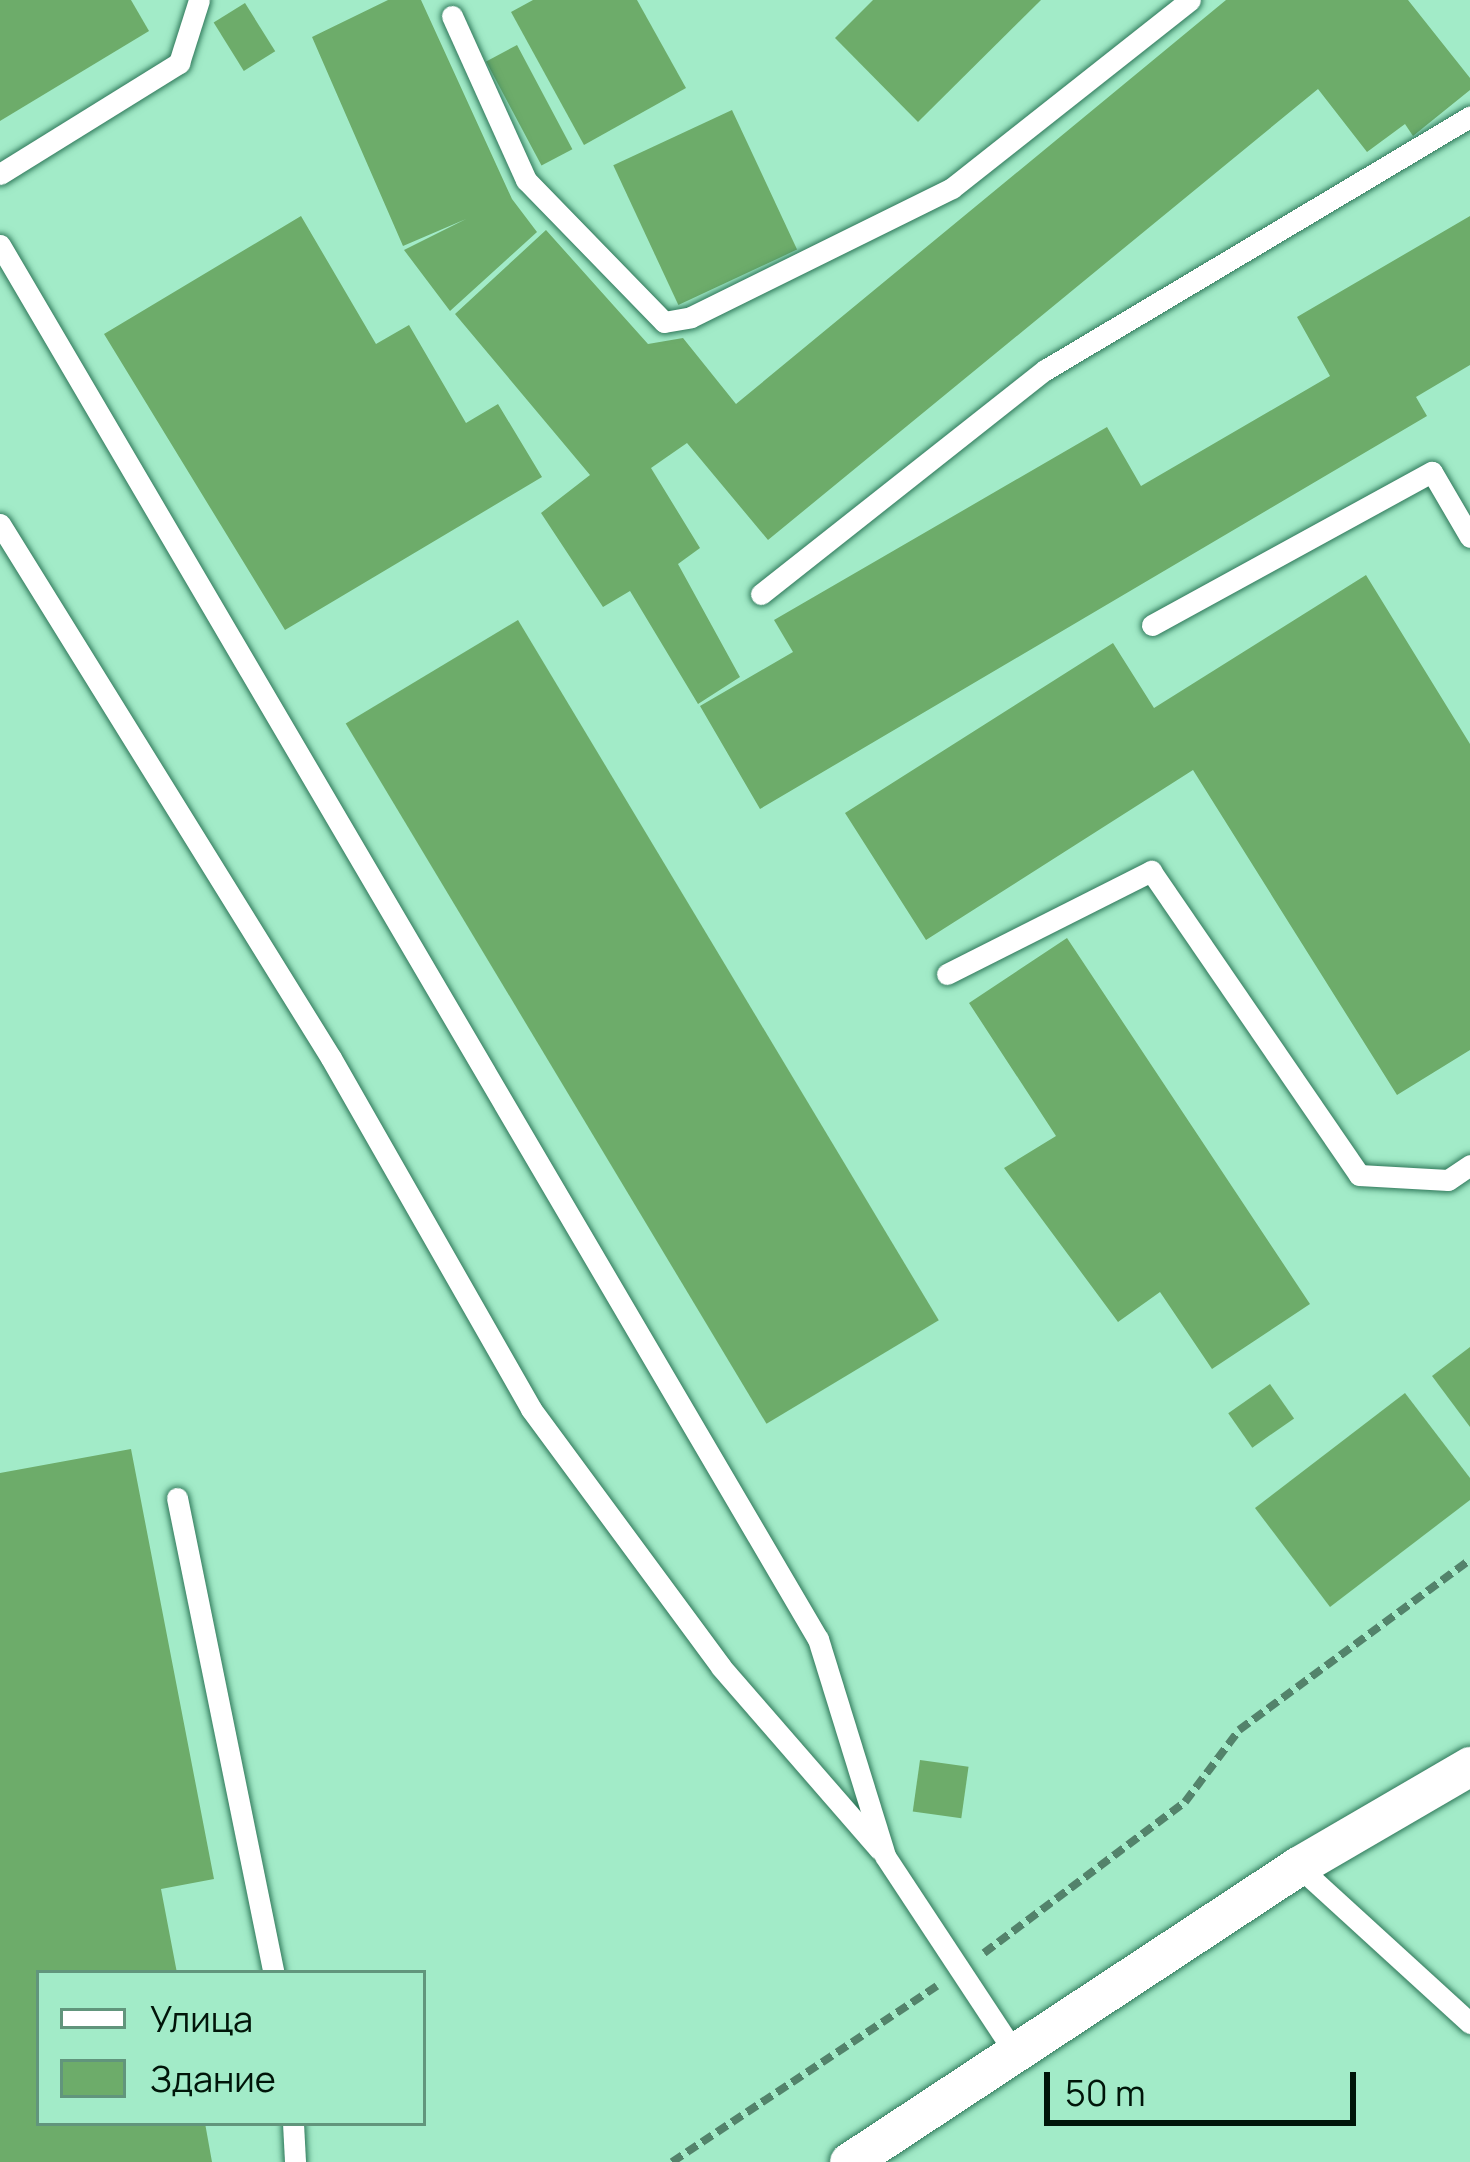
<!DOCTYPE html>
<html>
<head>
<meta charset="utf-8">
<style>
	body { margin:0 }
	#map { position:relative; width:1470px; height:2162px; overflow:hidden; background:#a2ebc8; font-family:Manrope,sans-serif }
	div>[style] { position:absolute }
	.building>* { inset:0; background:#6dac6a; transform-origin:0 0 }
	.path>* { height:8px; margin-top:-4px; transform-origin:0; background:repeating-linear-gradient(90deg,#53836b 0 12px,transparent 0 18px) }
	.roads { filter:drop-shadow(0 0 3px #2e7759) drop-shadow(0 0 3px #2e7759) }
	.lane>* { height:21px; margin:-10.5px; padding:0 10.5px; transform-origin:10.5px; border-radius:10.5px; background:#fff }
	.street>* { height:39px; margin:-19.5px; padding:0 19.5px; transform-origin:19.5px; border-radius:19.5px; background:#fff }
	span { translate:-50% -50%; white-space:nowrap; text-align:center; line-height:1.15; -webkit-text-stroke:9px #a2ebc8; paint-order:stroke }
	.legend { position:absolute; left:36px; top:1970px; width:390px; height:156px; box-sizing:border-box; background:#a2ebc8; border:3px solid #61957c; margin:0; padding:15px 21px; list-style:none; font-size:36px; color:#001509 }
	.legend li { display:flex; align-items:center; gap:24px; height:60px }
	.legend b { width:60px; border:3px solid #61957c }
	.scale { position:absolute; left:1044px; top:2072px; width:312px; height:54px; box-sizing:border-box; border:6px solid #001509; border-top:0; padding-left:15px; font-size:36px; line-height:42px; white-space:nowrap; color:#001509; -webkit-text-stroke:9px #a2ebc8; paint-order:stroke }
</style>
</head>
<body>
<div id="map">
	<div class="building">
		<div style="clip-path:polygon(0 0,131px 0,149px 31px,0 121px)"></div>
		<div style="clip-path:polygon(388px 0,421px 0,512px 199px,537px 232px,450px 311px,404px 250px,466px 219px,403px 246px,312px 37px)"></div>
		<div style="clip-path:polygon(533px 0,637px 0,686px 88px,584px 145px,511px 12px)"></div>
		<div style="clip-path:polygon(873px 0,1041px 0,918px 122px,835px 38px)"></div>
		<div style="clip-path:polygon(1226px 0,1408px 0,1470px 78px,1470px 90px,1413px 136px,1405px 124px,1367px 152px,1318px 89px,768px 540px,687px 443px,651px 468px,700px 548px,678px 564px,740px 677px,698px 704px,630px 591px,603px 607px,541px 513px,590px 475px,455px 314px,546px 230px,648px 344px,683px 338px,736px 404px)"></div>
		<div style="left:245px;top:3px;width:57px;height:37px;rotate:58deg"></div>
		<div style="left:517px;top:45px;width:118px;height:35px;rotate:62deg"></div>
		<div style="left:732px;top:110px;width:154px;height:131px;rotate:65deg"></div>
		<div style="clip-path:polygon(301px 216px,376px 344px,409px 325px,466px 423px,498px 404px,542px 477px,285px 630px,104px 334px)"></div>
		<div style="clip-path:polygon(1470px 216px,1470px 365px,1416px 397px,1427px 416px,760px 809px,700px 706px,793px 652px,774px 620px,1107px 427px,1141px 486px,1330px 376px,1297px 317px)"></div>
		<div style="clip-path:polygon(1366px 575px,1470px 744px,1470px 1050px,1397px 1095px,1193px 770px,926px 940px,845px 813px,1113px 643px,1154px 708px)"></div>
		<div style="left:518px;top:620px;width:817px;height:201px;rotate:59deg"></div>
		<div style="clip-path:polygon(1067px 938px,1310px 1304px,1212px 1369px,1160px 1292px,1118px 1322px,1004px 1168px,1056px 1136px,969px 1003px)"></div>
		<div style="clip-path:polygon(1470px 1347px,1470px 1427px,1432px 1376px)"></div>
		<div style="left:1270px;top:1384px;width:42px;height:51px;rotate:55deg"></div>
		<div style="clip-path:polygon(1405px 1393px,1470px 1478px,1470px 1500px,1330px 1607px,1255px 1508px)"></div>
		<div style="clip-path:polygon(131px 1449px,214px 1879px,161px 1889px,177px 1973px,39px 1973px,39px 2123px,205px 2123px,212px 2162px,0 2162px,0 1473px)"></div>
		<div style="left:920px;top:1760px;width:49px;height:52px;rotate:8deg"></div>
	</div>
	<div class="path">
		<div style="left:984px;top:1953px;width:251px;rotate:-36.9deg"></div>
		<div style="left:1185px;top:1802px;width:90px;rotate:-53.1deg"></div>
		<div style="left:1239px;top:1730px;width:287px;rotate:-36.4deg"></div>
		<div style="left:672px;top:2162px;width:318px;rotate:-33.6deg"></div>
	</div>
	<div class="roads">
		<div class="lane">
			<div style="left:452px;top:16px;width:180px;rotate:65.7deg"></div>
			<div style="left:526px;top:180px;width:198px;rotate:45.8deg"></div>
			<div style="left:664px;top:322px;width:27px;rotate:-10deg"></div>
			<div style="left:691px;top:317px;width:291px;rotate:-26.3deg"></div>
			<div style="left:952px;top:188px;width:303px;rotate:-38.3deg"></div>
			<div style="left:0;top:174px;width:211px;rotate:-31.8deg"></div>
			<div style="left:179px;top:63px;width:66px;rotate:-72.4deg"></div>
			<div style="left:0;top:245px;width:1616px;rotate:59.6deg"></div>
			<div style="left:818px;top:1639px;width:227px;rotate:72.8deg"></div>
			<div style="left:885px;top:1856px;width:235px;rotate:56.6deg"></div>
			<div style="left:0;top:524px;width:628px;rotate:58.21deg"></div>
			<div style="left:331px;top:1058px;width:404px;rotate:60.3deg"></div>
			<div style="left:531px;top:1409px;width:320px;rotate:53.6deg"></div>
			<div style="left:721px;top:1667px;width:242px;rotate:49deg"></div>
			<div style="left:761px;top:594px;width:362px;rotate:-38.3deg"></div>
			<div style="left:1045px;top:370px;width:495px;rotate:-30.8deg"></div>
			<div style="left:1152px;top:625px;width:319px;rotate:-28.7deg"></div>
			<div style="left:1432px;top:472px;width:75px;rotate:59.7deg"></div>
			<div style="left:947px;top:974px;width:229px;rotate:-26.8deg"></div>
			<div style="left:1151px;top:871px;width:368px;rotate:55.6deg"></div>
			<div style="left:1359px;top:1175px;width:89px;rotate:3.2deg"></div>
			<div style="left:1448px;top:1180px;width:27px;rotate:-34deg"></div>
			<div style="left:177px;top:1498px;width:485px;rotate:78.5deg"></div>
			<div style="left:1298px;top:1866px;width:233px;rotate:42.4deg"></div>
			<div style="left:293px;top:2123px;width:39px;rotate:87deg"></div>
		</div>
		<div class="street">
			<div style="left:849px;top:2162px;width:538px;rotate:-33.39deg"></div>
			<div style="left:1298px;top:1866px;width:199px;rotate:-30.2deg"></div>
		</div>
	</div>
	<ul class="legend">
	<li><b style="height:15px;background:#fff"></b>Улица</li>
	<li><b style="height:33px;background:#6dac6a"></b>Здание</li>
	</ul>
	<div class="scale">50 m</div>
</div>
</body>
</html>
